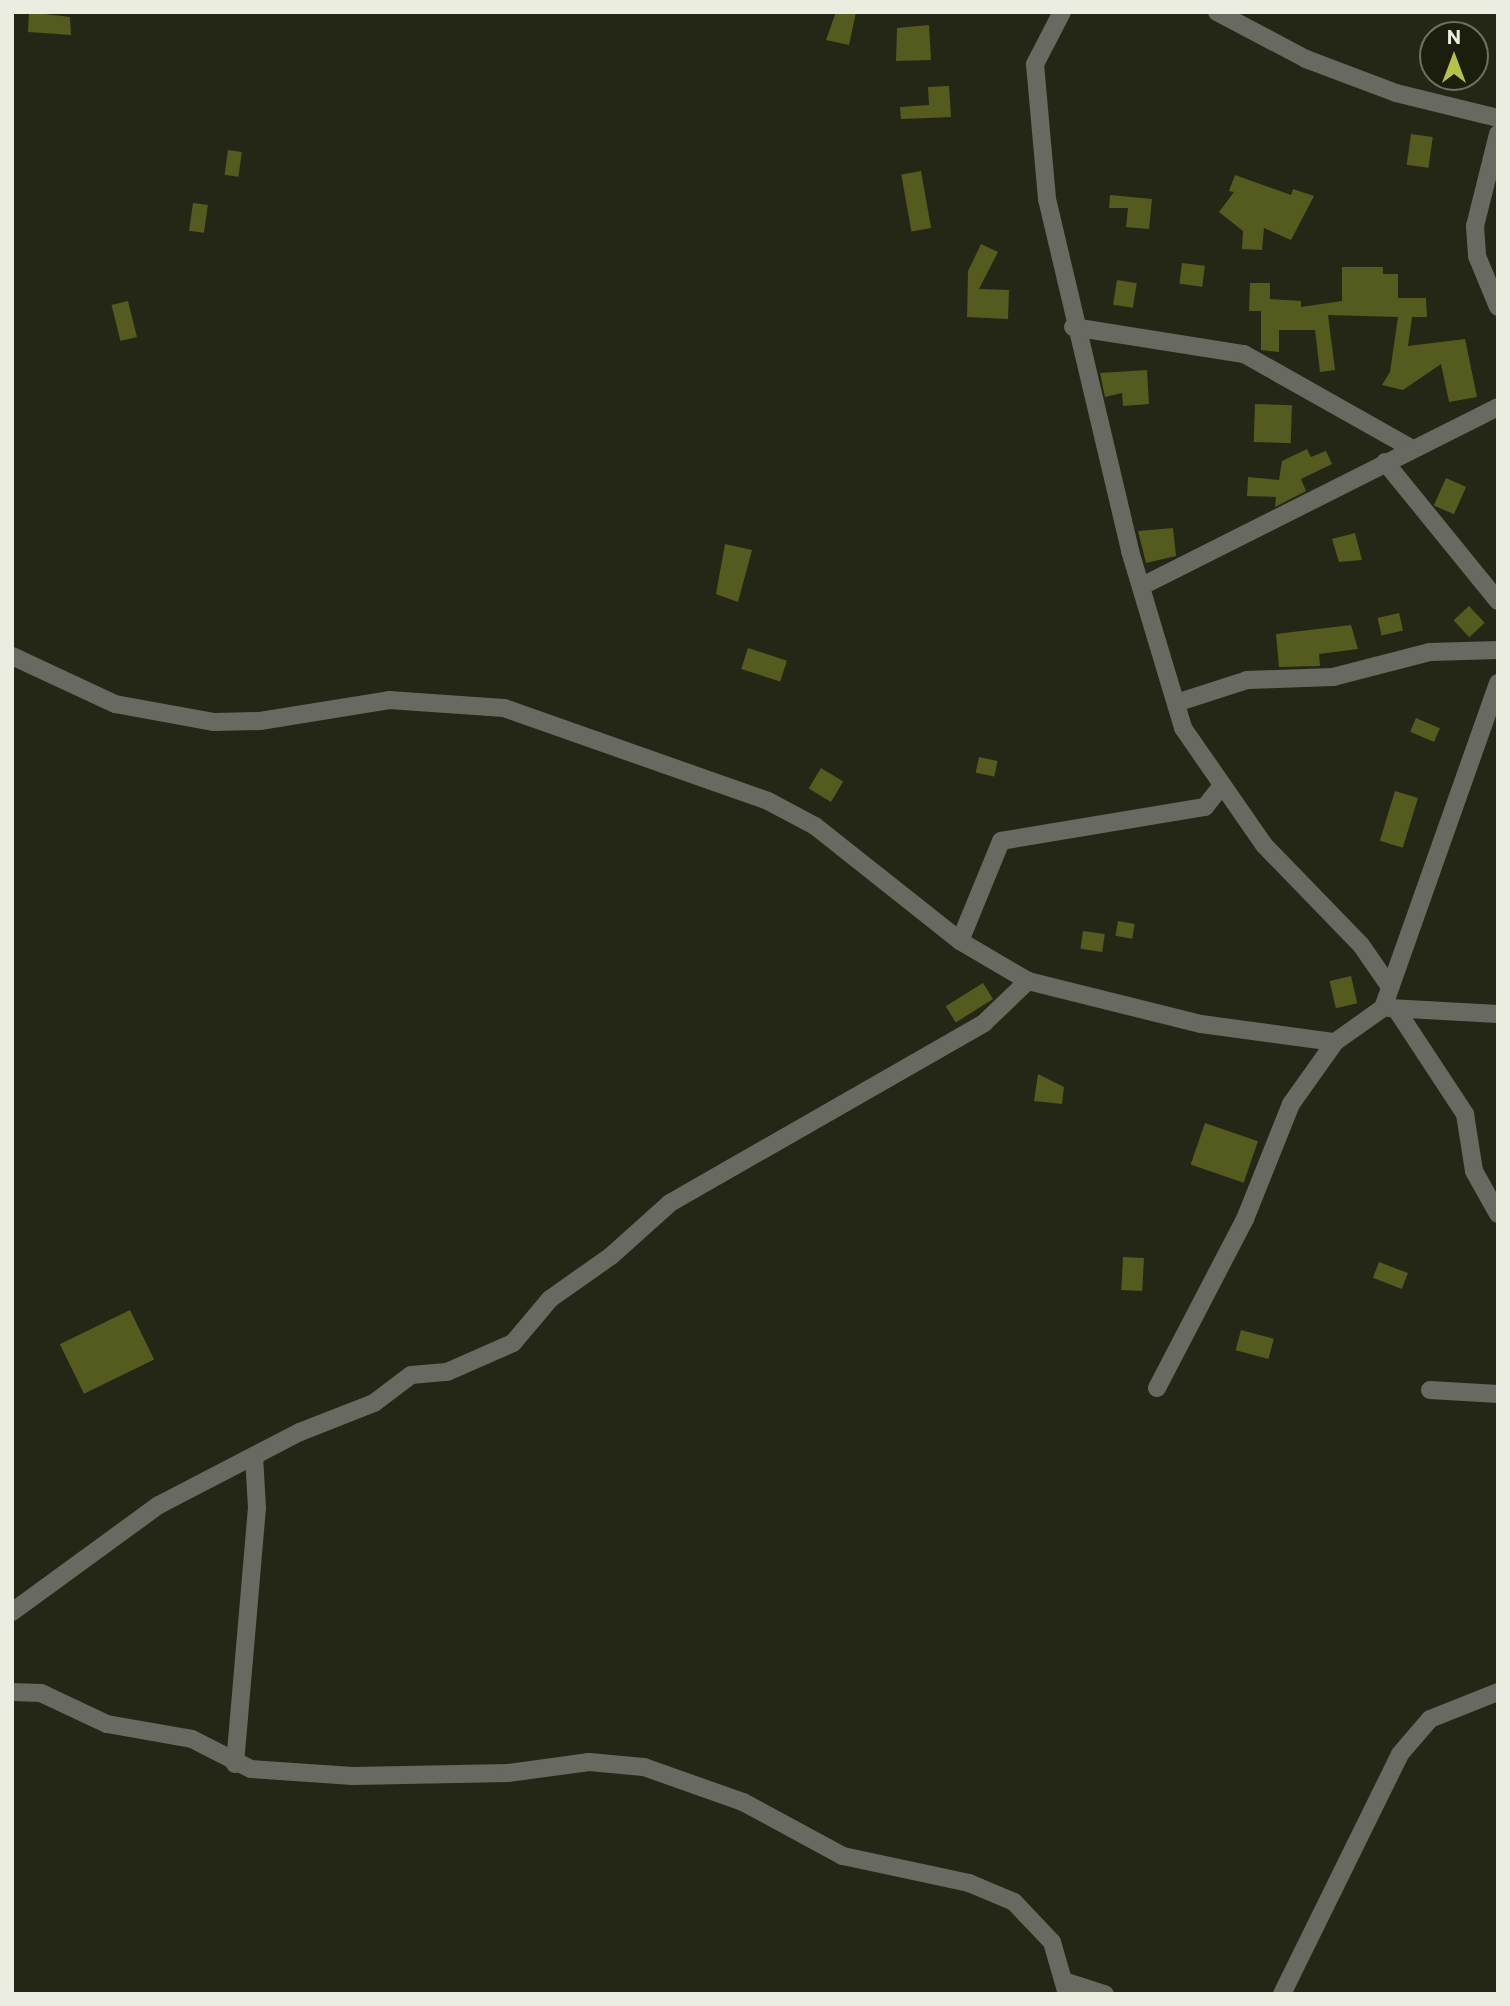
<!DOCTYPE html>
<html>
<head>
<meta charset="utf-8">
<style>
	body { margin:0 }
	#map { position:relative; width:1510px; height:2006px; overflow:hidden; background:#252716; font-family:Commissioner,sans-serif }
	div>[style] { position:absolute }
	.building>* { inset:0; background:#555a1e; transform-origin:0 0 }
	.minor>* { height:18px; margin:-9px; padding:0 9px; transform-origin:9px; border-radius:9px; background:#686a61 }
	span { translate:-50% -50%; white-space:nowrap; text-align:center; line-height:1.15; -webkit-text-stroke:5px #1c1e0d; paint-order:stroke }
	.frame { position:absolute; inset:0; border:14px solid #ebede1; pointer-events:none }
	.north { position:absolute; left:1419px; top:21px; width:70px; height:70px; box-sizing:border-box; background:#1c1e0d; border:2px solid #6f7162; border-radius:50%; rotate:0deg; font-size:19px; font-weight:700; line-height:28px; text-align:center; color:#ebede1 }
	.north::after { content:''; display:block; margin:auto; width:24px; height:32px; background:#b8c147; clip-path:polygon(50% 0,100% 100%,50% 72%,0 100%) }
</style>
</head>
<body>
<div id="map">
	<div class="building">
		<div style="clip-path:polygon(29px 12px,70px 17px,71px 35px,28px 32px)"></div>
		<div style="clip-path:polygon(836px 12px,856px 12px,849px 45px,826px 40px)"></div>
		<div style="clip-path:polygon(929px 25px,931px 60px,896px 61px,897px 28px)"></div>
		<div style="clip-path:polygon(949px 86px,951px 117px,901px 119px,900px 107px,929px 105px,928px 87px)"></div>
		<div style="left:1411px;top:134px;width:22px;height:31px;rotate:8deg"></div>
		<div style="left:228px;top:150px;width:14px;height:25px;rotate:8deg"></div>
		<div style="left:921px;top:171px;width:58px;height:20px;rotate:80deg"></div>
		<div style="clip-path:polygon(1235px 175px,1291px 195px,1293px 189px,1314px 196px,1291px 240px,1264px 228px,1262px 250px,1242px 249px,1243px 231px,1219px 212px,1234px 192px,1229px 191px)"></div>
		<div style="clip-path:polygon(1110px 195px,1152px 199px,1149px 229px,1126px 227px,1128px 208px,1109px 208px)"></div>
		<div style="left:193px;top:203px;width:15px;height:28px;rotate:8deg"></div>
		<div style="clip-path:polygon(981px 244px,998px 252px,979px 289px,1009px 290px,1008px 319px,967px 317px,968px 271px)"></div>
		<div style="left:1182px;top:263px;width:23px;height:21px;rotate:7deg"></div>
		<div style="clip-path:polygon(1342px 267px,1383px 267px,1383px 274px,1398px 274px,1398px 298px,1426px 298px,1427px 317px,1412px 317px,1408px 346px,1465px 339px,1477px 397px,1449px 402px,1441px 364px,1403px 390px,1382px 385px,1390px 372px,1398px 317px,1328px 315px,1335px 370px,1320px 372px,1315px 330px,1279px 330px,1279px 352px,1261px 350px,1261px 311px,1249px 311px,1250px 283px,1270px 283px,1270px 299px,1301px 301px,1301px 307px,1342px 301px)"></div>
		<div style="left:1117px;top:280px;width:20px;height:25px;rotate:9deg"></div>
		<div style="left:128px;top:301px;width:37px;height:17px;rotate:76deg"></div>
		<div style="clip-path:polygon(1147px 370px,1149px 404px,1123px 406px,1122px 393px,1105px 397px,1100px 373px)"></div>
		<div style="left:1255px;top:404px;width:37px;height:38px;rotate:2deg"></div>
		<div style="clip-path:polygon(1307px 449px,1311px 457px,1326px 451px,1332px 464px,1301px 479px,1306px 491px,1275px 507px,1276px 497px,1247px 496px,1248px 477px,1279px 480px,1282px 461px)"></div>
		<div style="left:1446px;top:478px;width:22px;height:30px;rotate:24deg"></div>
		<div style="clip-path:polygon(1173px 528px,1176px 556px,1146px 563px,1138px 531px)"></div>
		<div style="clip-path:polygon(1355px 533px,1362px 560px,1339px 562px,1332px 539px)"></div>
		<div style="clip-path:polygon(725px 544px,752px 550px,738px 602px,716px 594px)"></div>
		<div style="left:1469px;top:606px;width:23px;height:21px;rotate:47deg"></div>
		<div style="left:1399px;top:613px;width:18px;height:22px;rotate:77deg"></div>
		<div style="clip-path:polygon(1351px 625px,1358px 649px,1319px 654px,1320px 666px,1279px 667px,1276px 634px)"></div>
		<div style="left:748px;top:648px;width:41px;height:22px;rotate:18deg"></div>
		<div style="left:1416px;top:718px;width:26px;height:15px;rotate:23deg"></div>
		<div style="left:979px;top:757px;width:19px;height:16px;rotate:12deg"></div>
		<div style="left:821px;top:768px;width:26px;height:24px;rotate:31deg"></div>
		<div style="left:1395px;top:791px;width:24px;height:52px;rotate:17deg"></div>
		<div style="left:1118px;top:921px;width:17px;height:15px;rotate:10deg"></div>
		<div style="left:1083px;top:931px;width:22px;height:18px;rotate:8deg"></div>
		<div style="left:1351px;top:976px;width:28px;height:22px;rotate:77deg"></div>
		<div style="left:983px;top:983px;width:19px;height:44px;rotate:58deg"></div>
		<div style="clip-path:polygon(1038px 1074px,1064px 1087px,1062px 1104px,1034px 1101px)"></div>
		<div style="left:1205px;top:1123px;width:56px;height:44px;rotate:19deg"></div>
		<div style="left:1123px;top:1257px;width:21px;height:33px;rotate:3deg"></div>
		<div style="left:1379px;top:1262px;width:31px;height:17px;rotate:21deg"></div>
		<div style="left:130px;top:1310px;width:55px;height:78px;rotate:64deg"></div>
		<div style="left:1241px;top:1330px;width:34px;height:21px;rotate:15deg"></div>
	</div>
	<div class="minor">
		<div style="left:1062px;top:12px;width:59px;rotate:117.4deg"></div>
		<div style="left:1035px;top:64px;width:136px;rotate:84.9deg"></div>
		<div style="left:1047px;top:199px;width:362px;rotate:76.7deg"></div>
		<div style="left:1130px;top:551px;width:185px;rotate:73.3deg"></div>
		<div style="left:1183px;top:728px;width:142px;rotate:55.3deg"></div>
		<div style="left:1264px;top:845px;width:139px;rotate:45.9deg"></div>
		<div style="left:1361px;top:945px;width:51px;rotate:55.4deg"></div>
		<div style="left:1217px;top:12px;width:101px;rotate:27.8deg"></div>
		<div style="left:1306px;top:59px;width:96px;rotate:20.7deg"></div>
		<div style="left:1396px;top:93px;width:105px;rotate:13.8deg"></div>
		<div style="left:1498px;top:134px;width:95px;rotate:104deg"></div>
		<div style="left:1475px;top:226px;width:30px;rotate:86deg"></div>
		<div style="left:1477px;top:256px;width:55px;rotate:67.6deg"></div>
		<div style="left:1073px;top:327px;width:173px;rotate:9deg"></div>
		<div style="left:1244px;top:354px;width:192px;rotate:29.4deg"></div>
		<div style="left:1385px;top:462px;width:179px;rotate:50.9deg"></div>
		<div style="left:1142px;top:586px;width:398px;rotate:-26.7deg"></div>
		<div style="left:12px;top:656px;width:114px;rotate:25deg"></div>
		<div style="left:115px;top:704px;width:101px;rotate:10.3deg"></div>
		<div style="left:214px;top:722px;width:46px;rotate:-1.2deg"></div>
		<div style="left:260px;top:721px;width:131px;rotate:-9.2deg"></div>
		<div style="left:389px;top:700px;width:115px;rotate:4deg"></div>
		<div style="left:504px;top:708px;width:280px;rotate:19.4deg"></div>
		<div style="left:768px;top:801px;width:53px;rotate:28deg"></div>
		<div style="left:815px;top:826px;width:185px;rotate:38.4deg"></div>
		<div style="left:960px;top:941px;width:79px;rotate:30.5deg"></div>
		<div style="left:1028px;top:981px;width:178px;rotate:14deg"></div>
		<div style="left:1201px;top:1024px;width:135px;rotate:7.7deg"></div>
		<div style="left:1176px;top:703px;width:75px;rotate:-17.9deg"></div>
		<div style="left:1247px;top:680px;width:86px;rotate:-2deg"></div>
		<div style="left:1333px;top:677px;width:100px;rotate:-14.5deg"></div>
		<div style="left:1430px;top:652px;width:68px;rotate:-1.7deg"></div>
		<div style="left:960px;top:941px;width:108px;rotate:-67.7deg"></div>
		<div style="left:1001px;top:841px;width:207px;rotate:-9.5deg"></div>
		<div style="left:1205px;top:807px;width:28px;rotate:-52deg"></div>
		<div style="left:1389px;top:1008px;width:109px;rotate:3.2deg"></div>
		<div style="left:1396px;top:1009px;width:126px;rotate:56.7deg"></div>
		<div style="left:1465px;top:1114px;width:58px;rotate:81deg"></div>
		<div style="left:1474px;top:1171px;width:49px;rotate:60.8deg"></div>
		<div style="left:1157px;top:1388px;width:191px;rotate:-62.5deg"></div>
		<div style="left:1245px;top:1219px;width:124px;rotate:-68.2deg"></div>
		<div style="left:1291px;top:1104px;width:76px;rotate:-54.6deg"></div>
		<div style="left:1335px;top:1042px;width:59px;rotate:-35.3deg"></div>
		<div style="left:1383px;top:1008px;width:345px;rotate:-70.5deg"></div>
		<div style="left:1430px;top:1390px;width:68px;rotate:3.4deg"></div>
		<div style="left:12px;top:1612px;width:182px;rotate:-36.1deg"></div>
		<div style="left:159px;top:1505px;width:159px;rotate:-27.4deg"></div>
		<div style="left:300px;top:1432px;width:79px;rotate:-21.4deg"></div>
		<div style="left:374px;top:1403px;width:46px;rotate:-37.1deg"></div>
		<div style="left:411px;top:1375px;width:36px;rotate:-5deg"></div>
		<div style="left:447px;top:1372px;width:72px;rotate:-23.7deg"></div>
		<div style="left:513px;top:1343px;width:57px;rotate:-49.9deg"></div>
		<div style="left:550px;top:1299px;width:75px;rotate:-35.2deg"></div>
		<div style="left:611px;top:1256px;width:79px;rotate:-41.9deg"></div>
		<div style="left:670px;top:1203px;width:362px;rotate:-29.8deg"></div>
		<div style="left:984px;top:1023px;width:61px;rotate:-43.7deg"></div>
		<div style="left:12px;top:1692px;width:29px;rotate:2deg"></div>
		<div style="left:41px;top:1693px;width:73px;rotate:25.2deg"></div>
		<div style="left:107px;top:1724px;width:86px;rotate:10deg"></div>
		<div style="left:192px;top:1739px;width:66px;rotate:27deg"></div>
		<div style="left:251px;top:1769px;width:102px;rotate:3.9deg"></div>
		<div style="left:353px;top:1776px;width:155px;rotate:-1.1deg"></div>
		<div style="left:508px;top:1773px;width:82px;rotate:-7.7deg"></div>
		<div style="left:589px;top:1762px;width:55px;rotate:5.2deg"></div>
		<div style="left:644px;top:1767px;width:105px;rotate:19.5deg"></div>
		<div style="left:743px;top:1802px;width:114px;rotate:28.4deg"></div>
		<div style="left:843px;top:1856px;width:129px;rotate:12.1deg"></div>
		<div style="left:969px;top:1883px;width:49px;rotate:22.9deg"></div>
		<div style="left:1014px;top:1902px;width:55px;rotate:46.5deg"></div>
		<div style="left:1052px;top:1942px;width:54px;rotate:73.9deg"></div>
		<div style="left:235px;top:1764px;width:257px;rotate:-85.1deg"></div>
		<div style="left:257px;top:1508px;width:52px;rotate:-93.3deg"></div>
		<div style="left:1067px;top:1982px;width:40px;rotate:18deg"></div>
		<div style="left:1282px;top:1994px;width:267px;rotate:-63.8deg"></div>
		<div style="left:1400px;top:1754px;width:46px;rotate:-49.4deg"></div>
		<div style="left:1430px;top:1719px;width:73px;rotate:-21.7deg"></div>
	</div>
	<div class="frame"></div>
	<div class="north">N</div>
</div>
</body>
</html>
